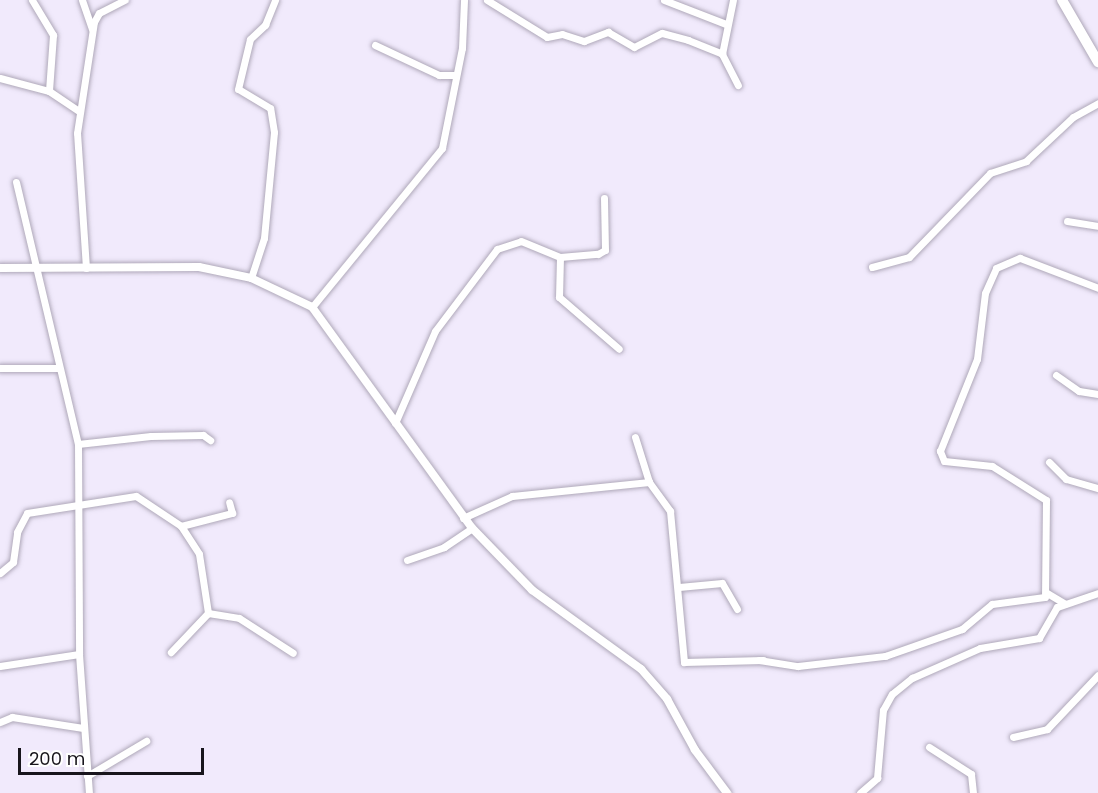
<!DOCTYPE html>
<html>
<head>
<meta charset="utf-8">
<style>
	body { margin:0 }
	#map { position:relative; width:1098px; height:793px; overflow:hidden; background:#f1eafc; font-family:Poppins,sans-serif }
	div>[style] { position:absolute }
	.roads { filter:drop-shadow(0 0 2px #afa8b9) drop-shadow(0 0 2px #afa8b9) }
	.minor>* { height:7px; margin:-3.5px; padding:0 3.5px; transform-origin:3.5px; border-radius:3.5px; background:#fff }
	.tertiary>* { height:8px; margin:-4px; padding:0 4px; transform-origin:4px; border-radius:4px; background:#fff }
	.secondary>* { height:10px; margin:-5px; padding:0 5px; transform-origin:5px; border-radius:5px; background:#fff }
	span { translate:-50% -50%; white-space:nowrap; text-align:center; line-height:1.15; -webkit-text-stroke:5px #fff; paint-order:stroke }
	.scale { position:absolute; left:18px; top:748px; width:186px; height:27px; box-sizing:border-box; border:3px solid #18151c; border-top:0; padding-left:8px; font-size:18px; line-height:21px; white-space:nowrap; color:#18151c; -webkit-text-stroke:4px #fff; paint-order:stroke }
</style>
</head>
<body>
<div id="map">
	<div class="roads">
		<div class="minor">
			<div style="left:32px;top:0;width:41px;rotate:59deg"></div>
			<div style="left:53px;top:35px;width:56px;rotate:94.1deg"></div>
			<div style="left:49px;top:91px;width:37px;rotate:34deg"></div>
			<div style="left:82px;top:0;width:31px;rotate:71deg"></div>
			<div style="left:487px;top:0;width:70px;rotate:31.7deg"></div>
			<div style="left:547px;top:37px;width:15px;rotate:-11deg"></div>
			<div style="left:562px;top:34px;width:23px;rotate:18deg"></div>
			<div style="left:584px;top:41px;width:26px;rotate:-21deg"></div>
			<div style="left:608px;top:32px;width:30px;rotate:30deg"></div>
			<div style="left:634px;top:47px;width:31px;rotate:-27deg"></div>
			<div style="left:662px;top:33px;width:27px;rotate:15deg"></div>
			<div style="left:688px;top:40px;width:37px;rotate:22deg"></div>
			<div style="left:722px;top:54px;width:35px;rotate:63deg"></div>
			<div style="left:664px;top:0;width:66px;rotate:21.2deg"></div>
			<div style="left:375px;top:45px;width:71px;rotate:25.1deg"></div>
			<div style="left:439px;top:75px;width:16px"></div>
			<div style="left:722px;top:54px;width:55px;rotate:-78.5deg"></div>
			<div style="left:0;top:78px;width:51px;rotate:14.9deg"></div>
			<div style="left:16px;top:182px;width:269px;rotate:76.7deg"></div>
			<div style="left:78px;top:444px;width:210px;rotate:89.7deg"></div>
			<div style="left:79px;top:654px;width:139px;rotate:85.9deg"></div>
			<div style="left:1067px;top:221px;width:31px;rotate:9deg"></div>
			<div style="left:560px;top:257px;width:40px;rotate:91.4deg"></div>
			<div style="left:559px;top:297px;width:79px;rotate:40.9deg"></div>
			<div style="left:872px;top:267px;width:38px;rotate:-15deg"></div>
			<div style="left:909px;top:257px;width:117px;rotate:-46deg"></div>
			<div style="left:990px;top:173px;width:38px;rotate:-18deg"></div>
			<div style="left:1026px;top:161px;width:64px;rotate:-43.1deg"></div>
			<div style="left:1073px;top:117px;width:29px;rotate:-29deg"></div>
			<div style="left:86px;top:268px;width:135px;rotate:-93.8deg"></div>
			<div style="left:77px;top:133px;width:112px;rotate:-81.3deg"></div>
			<div style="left:94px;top:22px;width:10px;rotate:-61deg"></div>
			<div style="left:99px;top:13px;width:29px;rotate:-27deg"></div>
			<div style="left:251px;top:278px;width:42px;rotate:-72deg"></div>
			<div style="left:264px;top:238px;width:106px;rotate:-84.6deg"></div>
			<div style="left:274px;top:132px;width:24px;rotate:-99deg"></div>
			<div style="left:270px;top:108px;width:37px;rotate:-149deg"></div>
			<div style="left:238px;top:89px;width:51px;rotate:-76.5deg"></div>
			<div style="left:250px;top:39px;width:21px;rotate:-43deg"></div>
			<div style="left:265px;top:25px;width:27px;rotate:-68deg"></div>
			<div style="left:312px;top:307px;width:205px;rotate:-50.7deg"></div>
			<div style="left:442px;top:148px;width:102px;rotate:-78.7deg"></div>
			<div style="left:462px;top:48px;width:48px;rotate:-87.6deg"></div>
			<div style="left:0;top:368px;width:59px"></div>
			<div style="left:1056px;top:375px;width:28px;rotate:35deg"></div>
			<div style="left:1079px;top:391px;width:19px;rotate:9deg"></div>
			<div style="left:395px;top:423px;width:100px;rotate:-66.5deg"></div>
			<div style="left:435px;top:331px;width:103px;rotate:-52.9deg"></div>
			<div style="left:497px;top:249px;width:25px;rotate:-18deg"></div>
			<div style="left:521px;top:241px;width:42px;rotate:22.3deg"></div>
			<div style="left:560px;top:257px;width:38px;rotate:-5deg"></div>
			<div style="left:598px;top:254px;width:8px;rotate:-30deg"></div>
			<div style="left:605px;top:250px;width:52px;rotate:-91.1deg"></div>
			<div style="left:635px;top:437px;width:47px;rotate:72.7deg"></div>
			<div style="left:649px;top:482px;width:36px;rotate:54deg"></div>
			<div style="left:670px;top:511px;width:152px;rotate:84.7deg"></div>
			<div style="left:684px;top:662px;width:79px;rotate:-1.5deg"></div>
			<div style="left:78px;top:444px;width:73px;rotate:-6.3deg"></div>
			<div style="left:151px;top:436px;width:52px;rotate:-1.1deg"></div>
			<div style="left:203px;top:435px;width:9px;rotate:36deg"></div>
			<div style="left:1049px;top:462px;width:24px;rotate:45deg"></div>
			<div style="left:1066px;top:479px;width:33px;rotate:16deg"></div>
			<div style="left:463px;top:518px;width:54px;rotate:-24.2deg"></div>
			<div style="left:512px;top:496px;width:138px;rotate:-5.8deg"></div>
			<div style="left:181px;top:526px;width:53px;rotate:-14.3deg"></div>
			<div style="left:232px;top:513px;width:11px;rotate:-105deg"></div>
			<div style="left:407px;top:560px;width:39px;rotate:-19deg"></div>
			<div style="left:444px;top:547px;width:34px;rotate:-34deg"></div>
			<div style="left:0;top:573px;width:17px;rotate:-40deg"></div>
			<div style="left:13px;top:562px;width:30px;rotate:-82deg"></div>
			<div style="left:17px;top:532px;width:21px;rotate:-62deg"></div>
			<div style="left:27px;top:513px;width:110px;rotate:-8.9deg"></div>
			<div style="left:136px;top:496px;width:54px;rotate:33.7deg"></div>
			<div style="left:181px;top:526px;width:33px;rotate:57deg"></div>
			<div style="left:199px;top:554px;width:60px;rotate:81.3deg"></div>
			<div style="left:208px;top:613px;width:54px;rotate:133.5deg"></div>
			<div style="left:679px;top:587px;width:43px;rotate:-5.3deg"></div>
			<div style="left:722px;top:583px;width:30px;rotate:60deg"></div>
			<div style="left:1047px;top:593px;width:21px;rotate:31deg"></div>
			<div style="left:208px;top:613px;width:31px;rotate:9deg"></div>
			<div style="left:239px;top:618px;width:64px;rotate:32.9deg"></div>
			<div style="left:759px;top:660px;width:39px;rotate:9deg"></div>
			<div style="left:798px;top:666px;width:88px;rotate:-6.6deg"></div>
			<div style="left:885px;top:656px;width:82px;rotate:-19.3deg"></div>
			<div style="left:962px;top:629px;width:39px;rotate:-40deg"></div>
			<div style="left:992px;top:604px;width:53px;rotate:-7.5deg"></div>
			<div style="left:1045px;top:597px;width:97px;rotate:-89.4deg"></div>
			<div style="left:1046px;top:500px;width:64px;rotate:-147.8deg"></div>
			<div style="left:992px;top:466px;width:48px;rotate:-174.1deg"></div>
			<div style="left:944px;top:461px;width:11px;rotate:-112deg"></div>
			<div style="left:940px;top:451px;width:99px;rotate:-68.1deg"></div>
			<div style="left:977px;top:359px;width:66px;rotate:-83.1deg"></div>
			<div style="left:985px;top:293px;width:27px;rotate:-66deg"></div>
			<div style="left:996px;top:268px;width:26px;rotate:-23deg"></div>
			<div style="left:1020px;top:258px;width:84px;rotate:21deg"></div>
			<div style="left:0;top:666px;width:80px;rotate:-8.6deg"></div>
			<div style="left:0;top:722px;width:13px;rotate:-23deg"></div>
			<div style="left:12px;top:717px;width:72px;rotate:8.8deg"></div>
			<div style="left:1013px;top:737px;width:35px;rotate:-13deg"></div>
			<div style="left:1047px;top:729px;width:74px;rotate:-46.6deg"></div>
			<div style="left:929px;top:747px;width:50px;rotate:32.7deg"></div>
			<div style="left:971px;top:774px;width:19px;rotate:84deg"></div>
			<div style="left:87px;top:776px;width:69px;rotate:-30.7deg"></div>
			<div style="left:860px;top:793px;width:23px;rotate:-41deg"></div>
			<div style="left:877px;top:778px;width:68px;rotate:-85deg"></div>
			<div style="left:883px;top:710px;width:18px;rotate:-61deg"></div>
			<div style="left:892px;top:694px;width:26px;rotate:-39deg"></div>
			<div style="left:912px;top:678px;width:74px;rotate:-23.8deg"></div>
			<div style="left:980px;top:648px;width:60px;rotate:-9.6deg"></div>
			<div style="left:1039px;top:638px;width:36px;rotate:-60deg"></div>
			<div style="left:1057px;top:607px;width:43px;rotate:-18.9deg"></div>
		</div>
		<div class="tertiary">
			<div style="left:0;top:268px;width:199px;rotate:-0.3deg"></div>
			<div style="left:199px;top:267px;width:53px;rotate:11.9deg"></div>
			<div style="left:251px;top:278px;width:68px;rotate:25.4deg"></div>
			<div style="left:312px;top:307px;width:273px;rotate:54.1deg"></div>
			<div style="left:472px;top:528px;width:86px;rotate:45.9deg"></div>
			<div style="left:532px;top:590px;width:135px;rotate:35.9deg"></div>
			<div style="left:641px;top:669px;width:40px;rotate:49deg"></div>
			<div style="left:667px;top:699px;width:58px;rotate:61.2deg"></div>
			<div style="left:695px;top:750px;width:54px;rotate:53.3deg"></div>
		</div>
		<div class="secondary">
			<div style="left:1062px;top:0;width:72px;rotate:59.9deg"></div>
		</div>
	</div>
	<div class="scale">200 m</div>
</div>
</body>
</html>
